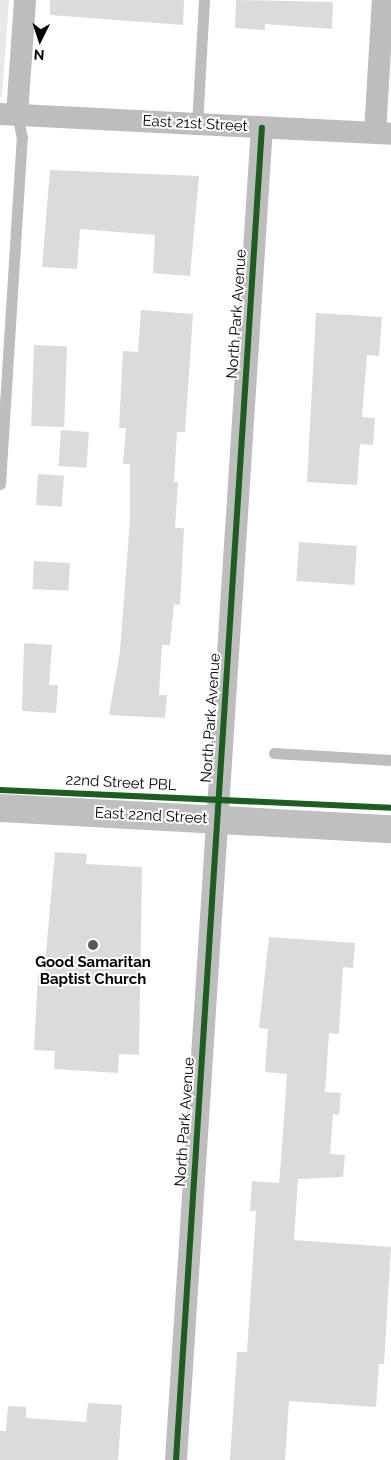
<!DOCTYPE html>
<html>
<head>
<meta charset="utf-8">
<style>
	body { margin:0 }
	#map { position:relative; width:391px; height:1460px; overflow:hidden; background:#fff; font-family:Raleway,sans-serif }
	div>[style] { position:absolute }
	.green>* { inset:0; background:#e8e8e8 }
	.building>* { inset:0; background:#dbdbdb; transform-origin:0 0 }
	.service>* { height:11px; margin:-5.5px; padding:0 5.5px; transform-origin:5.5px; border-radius:5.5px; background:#bdbdbd }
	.minor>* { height:22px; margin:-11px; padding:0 11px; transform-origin:11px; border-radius:11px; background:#bdbdbd }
	.secondary>* { height:28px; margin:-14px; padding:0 14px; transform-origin:14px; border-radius:14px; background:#bfbfbf }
	.cycleway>* { height:6px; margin:-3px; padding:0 3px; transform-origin:3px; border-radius:3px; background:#1b5e20 }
	.dots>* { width:14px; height:14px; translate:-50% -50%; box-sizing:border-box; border:2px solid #fff; border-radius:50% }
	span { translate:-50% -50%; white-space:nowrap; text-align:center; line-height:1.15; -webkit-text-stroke:4px #fff; paint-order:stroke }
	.street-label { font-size:15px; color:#000 }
	.poi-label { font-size:15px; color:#000; font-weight:700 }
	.north { position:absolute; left:15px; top:15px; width:50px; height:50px; -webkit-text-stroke:4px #fff; paint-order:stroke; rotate:184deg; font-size:14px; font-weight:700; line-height:20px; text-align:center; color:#000 }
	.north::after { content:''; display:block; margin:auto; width:18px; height:22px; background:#000; clip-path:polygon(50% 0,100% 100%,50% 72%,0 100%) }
</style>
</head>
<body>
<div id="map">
	<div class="green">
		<div style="clip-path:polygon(0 0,9px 0,2px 97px,0 97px)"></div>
	</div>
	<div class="building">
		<div style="clip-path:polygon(50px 0,184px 0,183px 25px,50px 15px)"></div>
		<div style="clip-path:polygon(236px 0,333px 2px,332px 29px,265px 24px,265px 30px,235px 28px)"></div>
		<div style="clip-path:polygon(50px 170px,199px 176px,190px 276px,153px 273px,155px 235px,80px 229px,77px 269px,42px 267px)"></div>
		<div style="clip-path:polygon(141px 310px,193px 314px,185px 432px,177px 432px,174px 482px,178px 482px,175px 528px,184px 528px,180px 605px,174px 604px,170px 645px,162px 645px,159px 695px,167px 695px,165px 718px,109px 715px,120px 651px,130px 520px,130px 464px,123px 464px,126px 428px,119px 428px,123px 351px,138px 352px)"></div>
		<div style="clip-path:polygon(316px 313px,382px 317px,379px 356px,367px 355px,362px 417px,375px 418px,373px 445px,360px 444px,357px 485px,307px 482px)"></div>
		<div style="left:34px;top:345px;width:33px;height:81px;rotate:2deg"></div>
		<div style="left:61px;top:430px;width:28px;height:36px;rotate:4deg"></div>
		<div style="left:38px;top:474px;width:26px;height:31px;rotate:4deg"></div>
		<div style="left:299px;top:542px;width:58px;height:39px;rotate:4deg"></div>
		<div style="left:34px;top:561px;width:36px;height:28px;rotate:3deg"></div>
		<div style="clip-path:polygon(24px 643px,52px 645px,49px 685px,58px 685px,56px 713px,22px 711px)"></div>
		<div style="clip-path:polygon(55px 852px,87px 854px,86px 864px,142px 867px,139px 1055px,119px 1054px,118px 1073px,54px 1069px,55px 1051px,34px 1050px,38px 974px,44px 975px)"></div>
		<div style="clip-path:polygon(269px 937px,355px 943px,353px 968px,343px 967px,339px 1034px,329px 1033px,325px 1092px,341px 1093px,339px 1115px,333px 1114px,330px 1154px,345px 1155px,343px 1177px,298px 1179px,294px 1240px,391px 1247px,384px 1364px,379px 1364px,376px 1407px,289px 1401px,285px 1460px,230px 1460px,237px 1352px,247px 1352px,256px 1211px,250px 1211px,252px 1181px,279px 1183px,282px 1147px,287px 1074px,265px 1072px,268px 1029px,259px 1028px)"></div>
		<div style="clip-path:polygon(88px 1403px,122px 1405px,118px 1460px,0 1460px,0 1431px,6px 1431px,8px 1406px,26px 1407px,26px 1418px,86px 1422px)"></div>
	</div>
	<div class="service">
		<div style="left:197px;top:125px;width:125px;rotate:-86.8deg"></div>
		<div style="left:0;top:484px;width:347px;rotate:-86.4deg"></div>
		<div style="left:22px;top:138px;width:24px;rotate:-102deg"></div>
		<div style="left:274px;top:753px;width:117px;rotate:3.4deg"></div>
	</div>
	<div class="minor">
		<div style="left:0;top:114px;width:392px;rotate:2.9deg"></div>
		<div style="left:17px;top:115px;width:115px;rotate:-86deg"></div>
		<div style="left:375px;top:133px;width:133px;rotate:-86.6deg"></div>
		<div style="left:176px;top:1460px;width:1335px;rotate:-86.31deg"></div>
	</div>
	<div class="secondary">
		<div style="left:0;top:808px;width:392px;rotate:3.1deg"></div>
	</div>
	<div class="cycleway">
		<div style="left:0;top:790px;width:391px;rotate:2.6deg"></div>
		<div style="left:176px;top:1460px;width:1335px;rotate:-86.31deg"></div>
	</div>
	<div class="dots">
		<div style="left:93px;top:945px;background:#595959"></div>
	</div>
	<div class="street-label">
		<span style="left:195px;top:124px;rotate:3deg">East 21st Street</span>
		<span style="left:237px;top:314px;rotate:-86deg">North Park Avenue</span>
		<span style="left:211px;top:718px;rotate:-86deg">North Park Avenue</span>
		<span style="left:121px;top:783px;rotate:3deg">22nd Street PBL</span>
		<span style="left:151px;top:816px;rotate:3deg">East 22nd Street</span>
		<span style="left:185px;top:1122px;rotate:-86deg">North Park Avenue</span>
	</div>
	<div class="poi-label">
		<span style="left:93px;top:971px">Good Samaritan<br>Baptist Church</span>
	</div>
	<div class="north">N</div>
</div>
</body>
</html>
